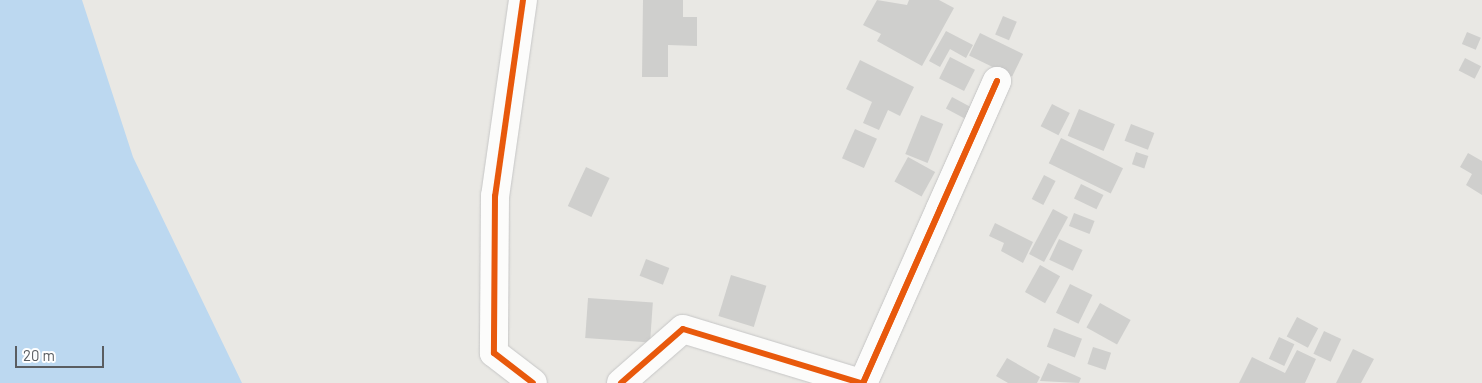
<!DOCTYPE html>
<html>
<head>
<meta charset="utf-8">
<style>
	body { margin:0 }
	#map { position:relative; width:1482px; height:383px; overflow:hidden; background:#e9e8e4; font-family:Barlow,sans-serif }
	div>[style] { position:absolute }
	.water>* { inset:0; background:#bcd8f0 }
	.building>* { inset:0; background:#cfcfcd; transform-origin:0 0 }
	.roads { filter:drop-shadow(0 0 1px #c6c6c6) drop-shadow(0 0 1px #c6c6c6) }
	.minor>* { height:28px; margin:-14px; padding:0 14px; transform-origin:14px; border-radius:14px; background:#fcfcfb }
	.cycleway>* { height:6px; margin:-3px; padding:0 3px; transform-origin:3px; border-radius:3px; background:#e8590c }
	span { translate:-50% -50%; white-space:nowrap; text-align:center; line-height:1.15; -webkit-text-stroke:4px #fff; paint-order:stroke }
	.scale { position:absolute; left:15px; top:346px; width:89px; height:22px; box-sizing:border-box; border:2px solid #5a5d61; border-top:0; padding-left:6px; font-size:15px; line-height:18px; white-space:nowrap; color:#5a5d61; -webkit-text-stroke:4px #fff; paint-order:stroke }
</style>
</head>
<body>
<div id="map">
	<div class="water">
		<div style="clip-path:polygon(0 0,82px 0,133px 157px,242px 383px,0 383px)"></div>
	</div>
	<div class="building">
		<div style="clip-path:polygon(643px 0,683px 0,683px 17px,697px 17px,697px 46px,668px 45px,668px 77px,642px 77px)"></div>
		<div style="clip-path:polygon(877px 0,907px 5px,909px 0,939px 0,954px 8px,922px 66px,877px 41px,881px 34px,863px 25px)"></div>
		<div style="left:1003px;top:16px;width:15px;height:20px;rotate:23deg"></div>
		<div style="clip-path:polygon(946px 31px,973px 45px,966px 58px,950px 49px,940px 67px,929px 61px)"></div>
		<div style="left:1467px;top:32px;width:15px;height:13px;rotate:23deg"></div>
		<div style="left:980px;top:33px;width:48px;height:25px;rotate:26deg"></div>
		<div style="left:950px;top:57px;width:28px;height:24px;rotate:27deg"></div>
		<div style="left:1465px;top:58px;width:18px;height:14px;rotate:27deg"></div>
		<div style="clip-path:polygon(860px 60px,914px 87px,900px 116px,888px 110px,879px 130px,863px 123px,872px 102px,846px 89px)"></div>
		<div style="left:952px;top:97px;width:27px;height:13px;rotate:28deg"></div>
		<div style="left:1052px;top:104px;width:20px;height:25px;rotate:27deg"></div>
		<div style="left:1079px;top:109px;width:39px;height:29px;rotate:23deg"></div>
		<div style="left:921px;top:115px;width:24px;height:42px;rotate:22deg"></div>
		<div style="left:1131px;top:124px;width:25px;height:18px;rotate:21deg"></div>
		<div style="left:855px;top:129px;width:24px;height:32px;rotate:24deg"></div>
		<div style="left:1061px;top:138px;width:69px;height:28px;rotate:26deg"></div>
		<div style="left:1136px;top:152px;width:13px;height:13px;rotate:18deg"></div>
		<div style="clip-path:polygon(1468px 153px,1482px 161px,1482px 195px,1466px 185px,1472px 174px,1460px 167px)"></div>
		<div style="left:908px;top:157px;width:31px;height:28px;rotate:29deg"></div>
		<div style="left:586px;top:167px;width:26px;height:43px;rotate:25deg"></div>
		<div style="left:1044px;top:175px;width:13px;height:27px;rotate:27deg"></div>
		<div style="left:1081px;top:184px;width:25px;height:16px;rotate:26deg"></div>
		<div style="left:1053px;top:209px;width:17px;height:51px;rotate:28deg"></div>
		<div style="left:1074px;top:213px;width:22px;height:14px;rotate:21deg"></div>
		<div style="clip-path:polygon(995px 223px,1033px 242px,1023px 263px,1001px 251px,1004px 243px,989px 236px)"></div>
		<div style="left:1059px;top:239px;width:26px;height:23px;rotate:25deg"></div>
		<div style="left:646px;top:259px;width:25px;height:18px;rotate:21deg"></div>
		<div style="left:1040px;top:265px;width:23px;height:31px;rotate:29deg"></div>
		<div style="left:731px;top:275px;width:37px;height:43px;rotate:17deg"></div>
		<div style="left:1070px;top:284px;width:25px;height:32px;rotate:26deg"></div>
		<div style="left:588px;top:298px;width:65px;height:40px;rotate:4deg"></div>
		<div style="left:1100px;top:303px;width:35px;height:28px;rotate:29deg"></div>
		<div style="left:1297px;top:317px;width:24px;height:22px;rotate:28deg"></div>
		<div style="left:1054px;top:328px;width:30px;height:20px;rotate:21deg"></div>
		<div style="left:1324px;top:331px;width:19px;height:25px;rotate:25deg"></div>
		<div style="left:1279px;top:337px;width:17px;height:24px;rotate:25deg"></div>
		<div style="left:1093px;top:347px;width:19px;height:18px;rotate:18deg"></div>
		<div style="clip-path:polygon(1353px 349px,1374px 359px,1361px 383px,1336px 383px)"></div>
		<div style="clip-path:polygon(1297px 350px,1316px 359px,1305px 383px,1239px 383px,1252px 357px,1285px 373px)"></div>
		<div style="clip-path:polygon(1007px 358px,1040px 377px,1037px 383px,1008px 383px,996px 376px)"></div>
		<div style="clip-path:polygon(1048px 363px,1081px 378px,1079px 383px,1040px 381px)"></div>
	</div>
	<div class="roads">
		<div class="minor">
			<div style="left:523px;top:0;width:198px;rotate:98.1deg"></div>
			<div style="left:495px;top:196px;width:157px;rotate:90.4deg"></div>
			<div style="left:494px;top:353px;width:49px;rotate:37.6deg"></div>
			<div style="left:997px;top:81px;width:330px;rotate:113.9deg"></div>
			<div style="left:863px;top:383px;width:190px;rotate:-66.1deg"></div>
			<div style="left:940px;top:209px;width:140px;rotate:-66deg"></div>
			<div style="left:621px;top:383px;width:82px;rotate:-41.1deg"></div>
			<div style="left:683px;top:329px;width:186px;rotate:16.9deg"></div>
		</div>
	</div>
	<div class="cycleway">
		<div style="left:523px;top:0;width:198px;rotate:98.1deg"></div>
		<div style="left:495px;top:196px;width:157px;rotate:90.4deg"></div>
		<div style="left:494px;top:353px;width:49px;rotate:37.6deg"></div>
		<div style="left:997px;top:81px;width:330px;rotate:113.9deg"></div>
		<div style="left:863px;top:383px;width:190px;rotate:-66.1deg"></div>
		<div style="left:940px;top:209px;width:140px;rotate:-66deg"></div>
		<div style="left:621px;top:383px;width:82px;rotate:-41.1deg"></div>
		<div style="left:683px;top:329px;width:186px;rotate:16.9deg"></div>
	</div>
	<div class="scale">20 m</div>
</div>
</body>
</html>
